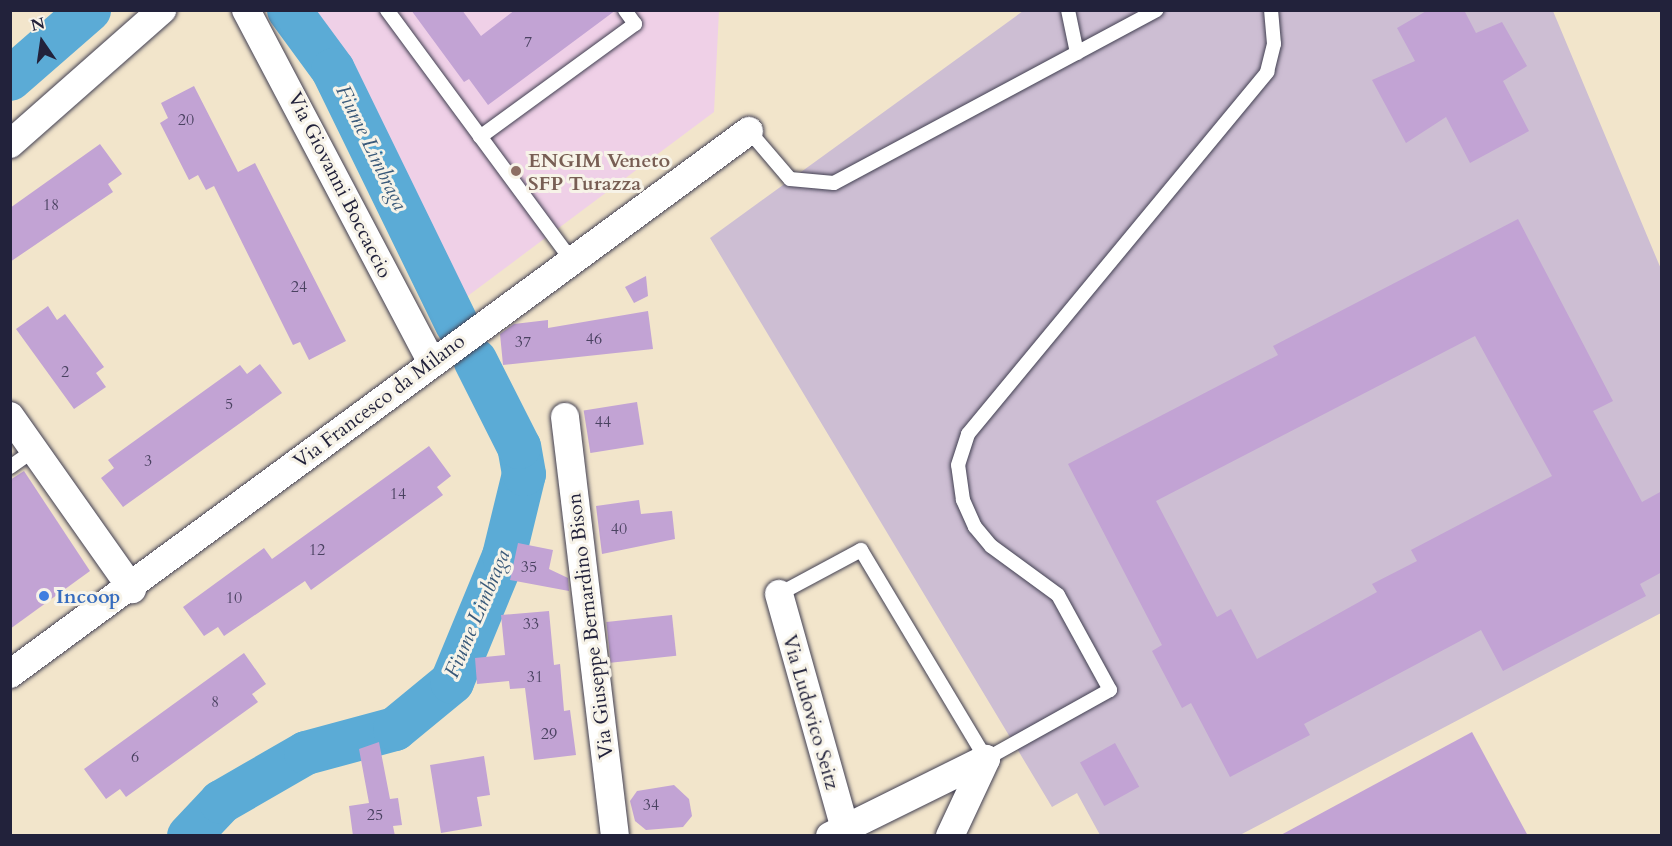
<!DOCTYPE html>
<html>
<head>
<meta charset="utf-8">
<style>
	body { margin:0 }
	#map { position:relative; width:1672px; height:846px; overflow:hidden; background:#f2e5cb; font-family:Cardo,serif }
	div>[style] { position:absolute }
	.built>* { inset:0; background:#efd0e7 }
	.industrial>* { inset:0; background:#cdbed3 }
	.river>* { height:44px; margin:-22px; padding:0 22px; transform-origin:22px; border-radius:22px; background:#5babd6 }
	.building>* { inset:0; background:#c2a3d4; transform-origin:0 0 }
	.roads { filter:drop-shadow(0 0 2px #413f51) drop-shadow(0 0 2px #413f51) }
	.lane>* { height:14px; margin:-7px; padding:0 7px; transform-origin:7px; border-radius:7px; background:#fff }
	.street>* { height:28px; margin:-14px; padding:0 14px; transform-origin:14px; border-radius:14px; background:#fff }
	.dots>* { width:16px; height:16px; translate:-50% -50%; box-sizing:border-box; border:3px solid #f7f3e8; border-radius:50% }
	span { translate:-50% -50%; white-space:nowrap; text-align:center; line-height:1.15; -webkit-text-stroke:6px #f7f3e8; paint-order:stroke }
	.number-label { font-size:16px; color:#4a4261 }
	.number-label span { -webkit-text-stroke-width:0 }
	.education-label { font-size:20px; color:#785e54; font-weight:700 }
	.left { translate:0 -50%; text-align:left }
	.street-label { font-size:20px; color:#22223b }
	.shop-label { font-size:20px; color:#366cbe; font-weight:700 }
	.water-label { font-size:21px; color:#395979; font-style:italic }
	.frame { position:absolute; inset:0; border:12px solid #22223b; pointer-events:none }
	.north { position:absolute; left:12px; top:12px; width:60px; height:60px; -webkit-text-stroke:4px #f7f3e8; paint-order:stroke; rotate:347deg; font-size:16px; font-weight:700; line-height:24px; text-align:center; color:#22223b }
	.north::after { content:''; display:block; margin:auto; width:21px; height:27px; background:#22223b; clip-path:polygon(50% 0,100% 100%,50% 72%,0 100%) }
</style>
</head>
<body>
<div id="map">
	<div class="built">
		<div style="clip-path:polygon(316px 11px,719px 11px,714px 112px,461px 301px)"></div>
	</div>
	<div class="industrial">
		<div style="clip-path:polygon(1023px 11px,1553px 11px,1661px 269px,1661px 613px,1240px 835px,1100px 835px,1077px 793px,1052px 807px,710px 238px)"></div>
	</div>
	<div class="river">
		<div style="left:289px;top:10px;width:74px;rotate:53.7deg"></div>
		<div style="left:333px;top:70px;width:283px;rotate:64deg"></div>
		<div style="left:10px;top:79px;width:105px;rotate:-41.1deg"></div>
		<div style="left:189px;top:836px;width:47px;rotate:-46.7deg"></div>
		<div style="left:221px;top:802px;width:98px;rotate:-30deg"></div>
		<div style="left:306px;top:753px;width:92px;rotate:-15.1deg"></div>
		<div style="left:395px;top:729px;width:74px;rotate:-39.5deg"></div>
		<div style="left:452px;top:682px;width:136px;rotate:-67.6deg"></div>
		<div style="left:504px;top:556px;width:84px;rotate:-76.3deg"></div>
		<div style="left:524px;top:474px;width:27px;rotate:-100deg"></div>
		<div style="left:519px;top:447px;width:97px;rotate:-116.8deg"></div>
	</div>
	<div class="building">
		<div style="clip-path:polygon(411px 10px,462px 10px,481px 36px,515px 10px,616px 10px,488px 105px,469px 79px,464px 82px)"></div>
		<div style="clip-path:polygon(1428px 10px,1464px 10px,1476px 33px,1502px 22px,1527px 66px,1503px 81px,1529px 131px,1470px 163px,1446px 117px,1406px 143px,1372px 80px,1415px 61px,1397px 28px)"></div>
		<div style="clip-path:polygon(194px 86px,238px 172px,255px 163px,346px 341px,309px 360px,300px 342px,293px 345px,214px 186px,206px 190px,198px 175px,189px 180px,160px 123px,168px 118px,161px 103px)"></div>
		<div style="clip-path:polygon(100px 144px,122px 174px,108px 184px,113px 192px,10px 262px,10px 208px)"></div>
		<div style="clip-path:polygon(evenodd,1518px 219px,1613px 401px,1593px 411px,1642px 502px,1662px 491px,1662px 572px,1640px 584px,1646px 596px,1503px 671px,1481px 630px,1304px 724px,1310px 735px,1230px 777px,1191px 703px,1182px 708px,1152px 651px,1162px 645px,1068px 464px,1278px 355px,1273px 346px,1518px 219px,1475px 336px,1552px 476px,1411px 550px,1417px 561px,1372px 584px,1377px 592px,1257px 659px,1231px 609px,1217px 617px,1156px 501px,1475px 336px)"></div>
		<div style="clip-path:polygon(646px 276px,648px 296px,634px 303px,625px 287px)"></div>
		<div style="clip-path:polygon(48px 306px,57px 320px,65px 314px,104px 367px,96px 373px,106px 387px,74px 409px,16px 329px)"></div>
		<div style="clip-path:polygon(648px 311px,653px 349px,503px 365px,500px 334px,514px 324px,548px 320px,548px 328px)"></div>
		<div style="clip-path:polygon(260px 364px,282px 393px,123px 507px,101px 478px,114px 468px,108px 460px,240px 365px,247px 374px)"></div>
		<div style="left:637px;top:402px;width:43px;height:54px;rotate:81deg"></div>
		<div style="clip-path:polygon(429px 446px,451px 476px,437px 487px,443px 495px,311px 590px,305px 581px,224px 636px,218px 627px,204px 636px,183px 607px,264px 548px,272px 559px)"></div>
		<div style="clip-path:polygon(24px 471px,90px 571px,10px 629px,10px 480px)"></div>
		<div style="clip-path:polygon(639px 500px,641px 514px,672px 511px,675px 539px,602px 554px,596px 506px)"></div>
		<div style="clip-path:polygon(518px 543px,553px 550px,549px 569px,568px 578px,569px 591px,510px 580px)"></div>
		<div style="clip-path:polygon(549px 611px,554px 665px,560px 664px,564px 711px,570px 710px,576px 755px,534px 760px,525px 688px,510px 689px,509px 681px,477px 684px,475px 658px,505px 655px,501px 615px)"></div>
		<div style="left:672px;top:615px;width:41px;height:66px;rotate:84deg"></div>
		<div style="clip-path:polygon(244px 653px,266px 684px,252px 694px,258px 702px,126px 797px,120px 789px,106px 799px,84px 769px)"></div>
		<div style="clip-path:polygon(1472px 732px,1528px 836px,1279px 836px)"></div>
		<div style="clip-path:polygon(379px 742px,390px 799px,398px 798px,402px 825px,393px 826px,395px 836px,353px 836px,349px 806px,369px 803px,359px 749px)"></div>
		<div style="left:1115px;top:743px;width:50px;height:40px;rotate:61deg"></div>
		<div style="clip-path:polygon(484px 756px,490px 795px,477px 797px,482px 826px,441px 833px,430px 765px)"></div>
		<div style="clip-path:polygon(674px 785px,689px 799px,692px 816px,683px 827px,646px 830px,635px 821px,630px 801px,637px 791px)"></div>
	</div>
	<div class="roads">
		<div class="lane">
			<div style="left:387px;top:10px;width:308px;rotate:53.6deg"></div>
			<div style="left:1068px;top:10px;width:44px;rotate:78.2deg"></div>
			<div style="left:749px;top:131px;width:63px;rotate:49.5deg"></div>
			<div style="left:790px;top:179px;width:44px;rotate:5.2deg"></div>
			<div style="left:834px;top:183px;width:366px;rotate:-28.2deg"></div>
			<div style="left:480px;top:137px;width:192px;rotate:-36.1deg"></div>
			<div style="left:635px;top:24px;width:17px;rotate:-126deg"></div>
			<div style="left:10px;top:467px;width:29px;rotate:-35deg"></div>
			<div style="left:779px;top:594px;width:93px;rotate:-28.2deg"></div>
			<div style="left:861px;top:550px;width:244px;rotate:59.1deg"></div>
			<div style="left:986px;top:759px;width:142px;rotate:-29.1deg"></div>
			<div style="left:1110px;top:690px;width:108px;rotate:-118.7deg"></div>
			<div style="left:1058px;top:595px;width:83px;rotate:-143.8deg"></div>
			<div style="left:991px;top:546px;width:25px;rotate:-130deg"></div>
			<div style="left:975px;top:527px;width:30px;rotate:-114deg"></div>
			<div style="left:963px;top:500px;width:35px;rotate:-98deg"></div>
			<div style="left:958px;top:465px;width:33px;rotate:-72deg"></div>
			<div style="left:968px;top:434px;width:470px;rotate:-50.4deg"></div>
			<div style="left:1267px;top:72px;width:29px;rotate:-76deg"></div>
			<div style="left:1274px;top:44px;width:34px;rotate:-95deg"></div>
		</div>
		<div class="street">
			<div style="left:246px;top:10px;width:397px;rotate:62.2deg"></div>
			<div style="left:10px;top:144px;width:203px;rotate:-41.4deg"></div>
			<div style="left:10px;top:416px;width:212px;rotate:54.8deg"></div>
			<div style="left:565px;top:417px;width:422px;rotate:83.2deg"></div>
			<div style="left:779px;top:594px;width:251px;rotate:74.3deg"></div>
			<div style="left:10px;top:674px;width:917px;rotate:-36.31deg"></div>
			<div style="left:830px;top:836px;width:174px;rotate:-26.3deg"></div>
			<div style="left:950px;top:836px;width:85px;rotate:-64.9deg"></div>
		</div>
	</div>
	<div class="dots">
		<div style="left:516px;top:171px;background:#8d6e63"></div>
		<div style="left:44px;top:596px;background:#3f7fe0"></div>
	</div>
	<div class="number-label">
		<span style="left:528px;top:42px">7</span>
		<span style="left:186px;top:120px">20</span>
		<span style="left:51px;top:205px">18</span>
		<span style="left:299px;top:287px">24</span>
		<span style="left:594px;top:339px">46</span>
		<span style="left:523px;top:342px">37</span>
		<span style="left:65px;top:372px">2</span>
		<span style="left:229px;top:404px">5</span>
		<span style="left:603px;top:422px">44</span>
		<span style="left:148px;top:461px">3</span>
		<span style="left:398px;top:494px">14</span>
		<span style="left:619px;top:529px">40</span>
		<span style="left:317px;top:550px">12</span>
		<span style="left:529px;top:567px">35</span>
		<span style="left:234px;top:598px">10</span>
		<span style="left:531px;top:624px">33</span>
		<span style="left:535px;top:677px">31</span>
		<span style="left:215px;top:702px">8</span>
		<span style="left:549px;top:734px">29</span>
		<span style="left:135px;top:757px">6</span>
		<span style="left:651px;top:805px">34</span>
		<span style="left:375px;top:815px">25</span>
	</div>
	<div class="education-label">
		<span class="left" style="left:528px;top:172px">ENGIM Veneto<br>SFP Turazza</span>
	</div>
	<div class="street-label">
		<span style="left:340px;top:185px;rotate:63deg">Via Giovanni Boccaccio</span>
		<span style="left:379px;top:401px;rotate:-37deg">Via Francesco da Milano</span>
		<span style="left:590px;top:626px;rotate:-97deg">Via Giuseppe Bernardino Bison</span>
		<span style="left:811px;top:712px;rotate:74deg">Via Ludovico Seitz</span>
	</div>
	<div class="shop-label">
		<span class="left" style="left:56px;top:596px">Incoop</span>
	</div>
	<div class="water-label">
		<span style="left:371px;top:148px;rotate:64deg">Fiume Limbraga</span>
		<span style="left:478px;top:614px;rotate:-67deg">Fiume Limbraga</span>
	</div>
	<div class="frame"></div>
	<div class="north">N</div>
</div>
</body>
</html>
